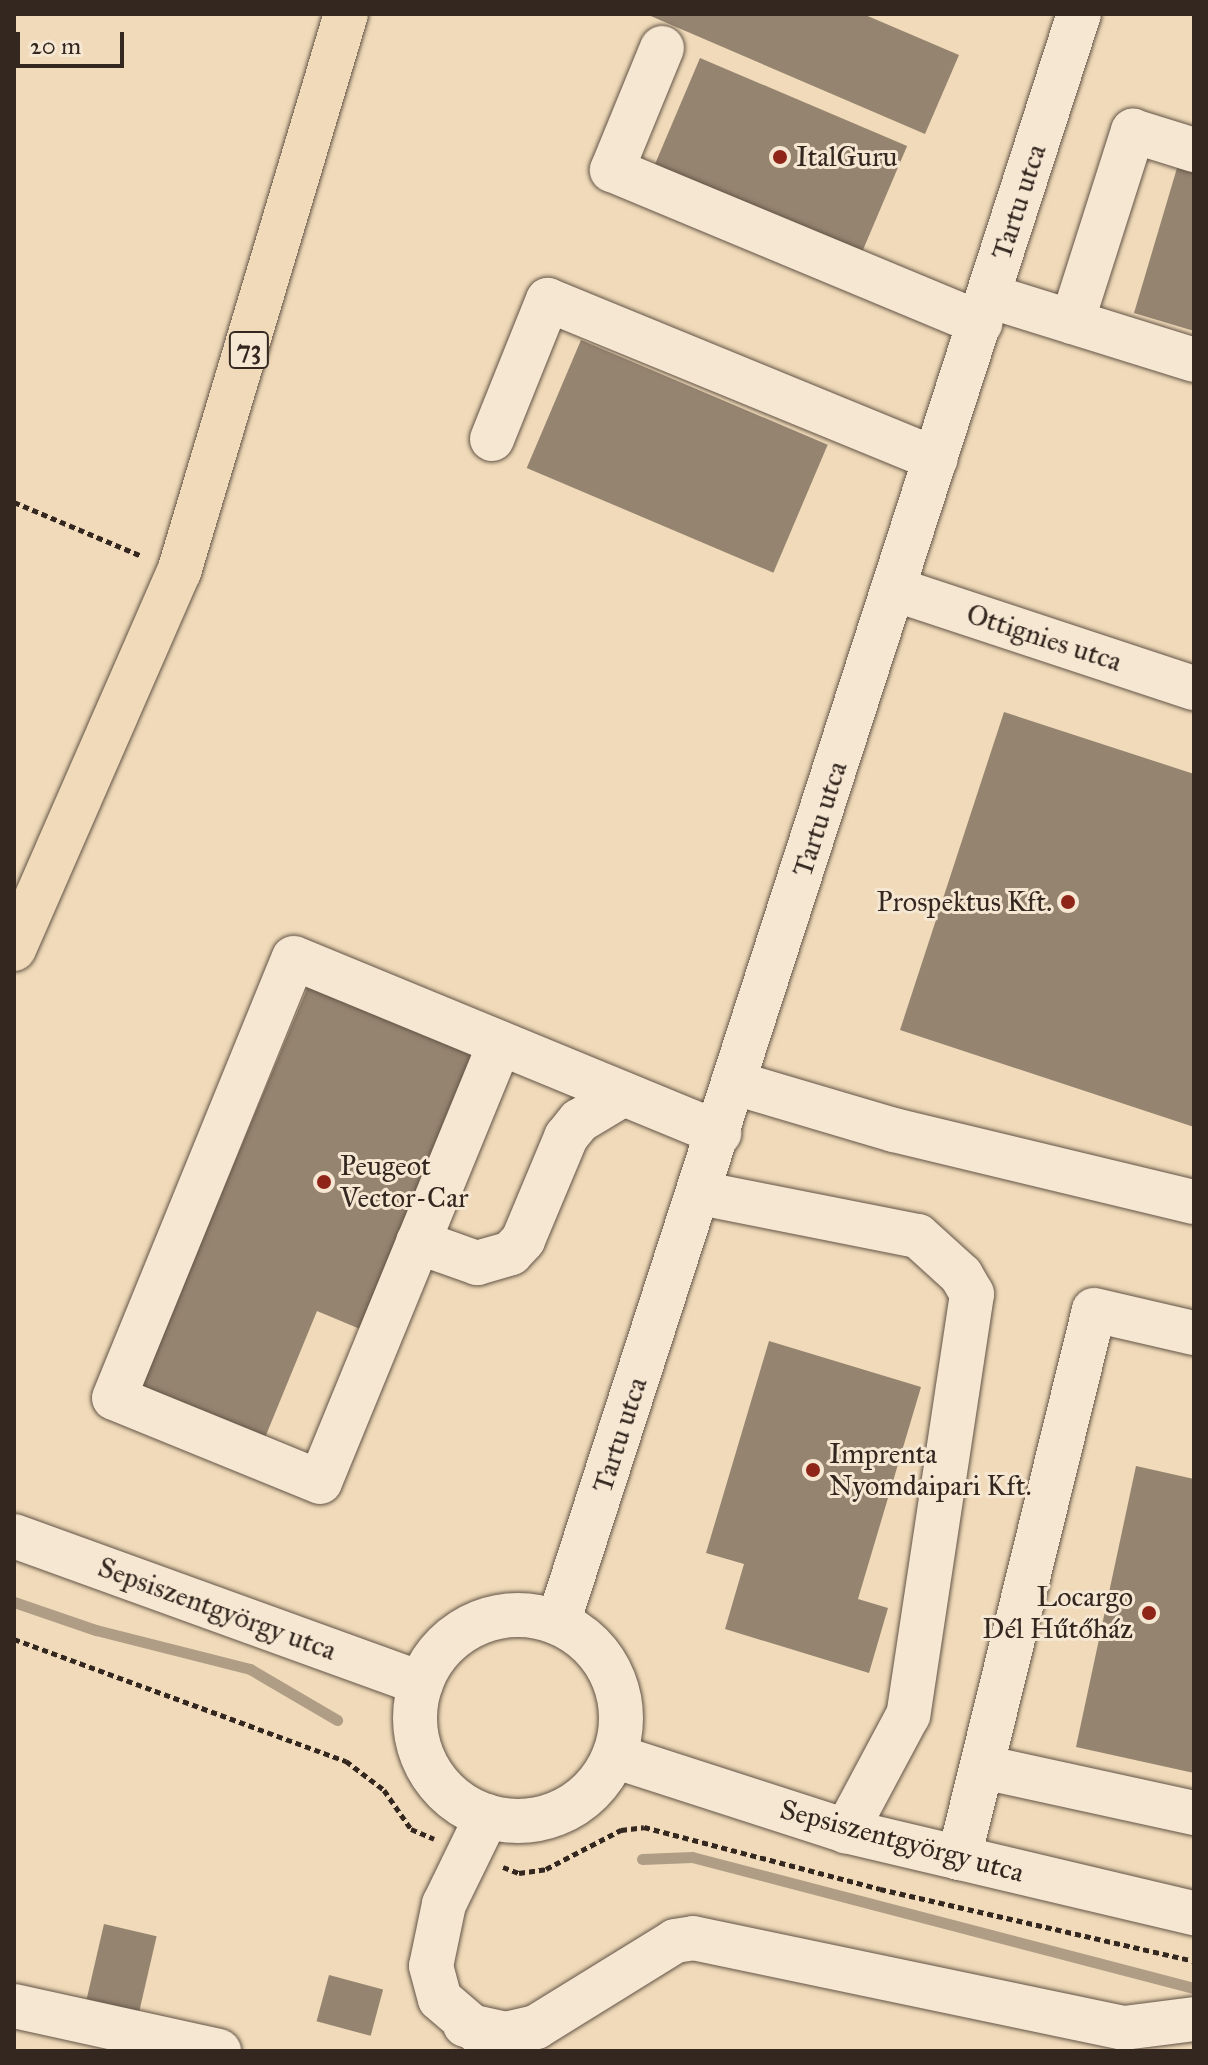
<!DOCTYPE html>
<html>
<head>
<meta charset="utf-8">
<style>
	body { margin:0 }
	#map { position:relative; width:1208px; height:2065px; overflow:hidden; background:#f0dab9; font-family:"IM FELL Great Primer",serif }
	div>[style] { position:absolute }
	.stream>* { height:11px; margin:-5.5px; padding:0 5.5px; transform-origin:5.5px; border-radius:5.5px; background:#b09d85 }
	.building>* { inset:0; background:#958470; transform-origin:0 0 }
	.path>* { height:5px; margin-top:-2.5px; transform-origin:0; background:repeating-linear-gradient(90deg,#332720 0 6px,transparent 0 10px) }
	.roads { filter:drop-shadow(0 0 2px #625446) drop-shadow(0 0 2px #625446) }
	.minor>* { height:44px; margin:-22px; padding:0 22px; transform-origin:22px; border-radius:22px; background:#f5e7d2 }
	.minor>.ring { margin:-22px; padding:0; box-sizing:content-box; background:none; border:44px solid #f5e7d2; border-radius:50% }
	.major>* { height:44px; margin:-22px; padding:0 22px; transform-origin:22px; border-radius:22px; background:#f0dab9 }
	.dots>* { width:22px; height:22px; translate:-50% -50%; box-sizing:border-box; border:4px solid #f5e7d2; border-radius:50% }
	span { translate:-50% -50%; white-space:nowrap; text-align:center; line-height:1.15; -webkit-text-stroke:6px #f5e7d2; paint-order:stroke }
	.shield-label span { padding:2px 6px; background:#f5e7d2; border:2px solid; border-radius:6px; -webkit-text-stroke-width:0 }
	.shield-label { font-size:26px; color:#332720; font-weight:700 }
	.poi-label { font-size:28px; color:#332720 }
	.left { translate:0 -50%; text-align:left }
	.right { translate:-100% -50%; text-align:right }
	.street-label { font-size:28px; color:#332720 }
	.frame { position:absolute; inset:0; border:16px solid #332720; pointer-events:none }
	.scale { position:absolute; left:16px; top:32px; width:108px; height:36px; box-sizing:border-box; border:4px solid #332720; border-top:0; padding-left:10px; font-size:24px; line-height:28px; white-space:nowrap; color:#332720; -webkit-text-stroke:6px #f5e7d2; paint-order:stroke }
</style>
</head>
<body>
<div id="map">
	<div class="stream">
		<div style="left:14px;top:1602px;width:87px;rotate:18.9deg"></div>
		<div style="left:96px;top:1630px;width:159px;rotate:14.2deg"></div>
		<div style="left:250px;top:1669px;width:101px;rotate:30.4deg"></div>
		<div style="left:642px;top:1859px;width:50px;rotate:-2.3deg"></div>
		<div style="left:692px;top:1857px;width:519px;rotate:14.63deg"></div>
	</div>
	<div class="building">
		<div style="clip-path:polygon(646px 14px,863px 14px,959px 55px,925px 134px)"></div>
		<div style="left:700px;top:58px;width:225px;height:120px;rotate:23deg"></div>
		<div style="clip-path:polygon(1177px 168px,1194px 173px,1194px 331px,1134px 313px)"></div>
		<div style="left:581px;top:340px;width:268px;height:139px;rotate:23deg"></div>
		<div style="clip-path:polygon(1004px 712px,1194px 774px,1194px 1127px,900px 1030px)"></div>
		<div style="clip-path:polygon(310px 982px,476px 1052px,360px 1329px,317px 1311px,264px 1440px,140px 1388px)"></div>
		<div style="clip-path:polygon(769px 1341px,921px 1387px,858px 1599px,888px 1608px,869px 1673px,725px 1629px,744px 1564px,706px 1553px)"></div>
		<div style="clip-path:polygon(1136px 1466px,1194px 1479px,1194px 1773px,1076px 1747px)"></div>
		<div style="left:104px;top:1924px;width:54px;height:77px;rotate:13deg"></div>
		<div style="left:329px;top:1975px;width:56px;height:48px;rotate:15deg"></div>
	</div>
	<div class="path">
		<div style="left:14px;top:502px;width:139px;rotate:22.9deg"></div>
		<div style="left:14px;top:1639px;width:354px;rotate:20.2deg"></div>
		<div style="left:346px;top:1761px;width:48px;rotate:37.3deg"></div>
		<div style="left:384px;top:1790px;width:47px;rotate:55.3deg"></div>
		<div style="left:411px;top:1829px;width:25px;rotate:23deg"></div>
		<div style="left:503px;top:1867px;width:17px;rotate:21deg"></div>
		<div style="left:519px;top:1873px;width:27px;rotate:-8deg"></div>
		<div style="left:546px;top:1869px;width:85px;rotate:-27.5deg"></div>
		<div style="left:621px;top:1830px;width:23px;rotate:-7deg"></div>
		<div style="left:644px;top:1827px;width:244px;rotate:14.7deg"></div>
		<div style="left:880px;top:1889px;width:322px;rotate:12.9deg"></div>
	</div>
	<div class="roads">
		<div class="minor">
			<div style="left:662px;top:48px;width:132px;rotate:112.3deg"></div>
			<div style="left:612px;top:170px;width:399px;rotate:22.6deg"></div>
			<div style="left:989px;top:296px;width:215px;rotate:17.3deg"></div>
			<div style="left:1072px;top:322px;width:201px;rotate:-72.3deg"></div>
			<div style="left:1133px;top:131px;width:64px;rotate:17.3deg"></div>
			<div style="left:492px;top:439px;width:150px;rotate:-68.1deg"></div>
			<div style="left:548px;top:300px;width:419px;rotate:22.3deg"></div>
			<div style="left:894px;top:589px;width:316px;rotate:18.3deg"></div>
			<div style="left:500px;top:1043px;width:474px;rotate:112.3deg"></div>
			<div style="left:320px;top:1482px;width:222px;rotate:-157.8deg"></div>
			<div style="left:114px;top:1398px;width:475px;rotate:-67.8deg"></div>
			<div style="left:294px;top:958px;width:460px;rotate:22.4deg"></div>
			<div style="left:735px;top:1083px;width:166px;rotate:16.5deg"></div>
			<div style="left:894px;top:1130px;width:309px;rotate:13.5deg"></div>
			<div style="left:700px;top:1193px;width:222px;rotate:11.2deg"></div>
			<div style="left:918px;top:1236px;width:58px;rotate:42.2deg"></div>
			<div style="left:961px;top:1275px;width:22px;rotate:60deg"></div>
			<div style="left:972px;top:1294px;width:426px;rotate:98.6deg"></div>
			<div style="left:908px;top:1715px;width:132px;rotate:118.1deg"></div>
			<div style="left:418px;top:1242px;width:63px;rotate:19.6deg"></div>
			<div style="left:477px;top:1263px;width:35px;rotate:-16deg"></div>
			<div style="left:511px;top:1253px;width:18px;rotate:-47deg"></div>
			<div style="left:523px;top:1240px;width:112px;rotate:-67.3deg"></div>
			<div style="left:566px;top:1137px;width:21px;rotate:-51deg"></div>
			<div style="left:579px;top:1121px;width:52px;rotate:-31deg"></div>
			<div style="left:14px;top:1536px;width:433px;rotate:19.9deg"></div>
			<div class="ring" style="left:415px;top:1615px;width:162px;height:162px"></div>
			<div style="left:558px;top:1623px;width:1691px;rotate:-72.06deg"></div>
			<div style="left:614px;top:1756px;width:244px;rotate:17.9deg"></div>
			<div style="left:846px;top:1831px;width:358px;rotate:13.3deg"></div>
			<div style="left:983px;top:1767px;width:216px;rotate:12.3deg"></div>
			<div style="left:487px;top:1816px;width:98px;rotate:116deg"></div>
			<div style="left:444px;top:1904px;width:63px;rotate:101.8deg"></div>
			<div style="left:431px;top:1966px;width:34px;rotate:75deg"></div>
			<div style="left:440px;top:1999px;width:66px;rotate:40.7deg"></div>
			<div style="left:959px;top:1858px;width:564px;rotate:-76.16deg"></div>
			<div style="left:1094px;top:1310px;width:103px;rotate:13deg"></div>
			<div style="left:14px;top:2006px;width:210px;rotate:12.4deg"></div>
			<div style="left:465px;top:2025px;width:42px;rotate:12.4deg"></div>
			<div style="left:506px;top:2034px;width:31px;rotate:-13deg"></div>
			<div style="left:536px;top:2027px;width:163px;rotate:-31.7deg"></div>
			<div style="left:675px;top:1941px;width:18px;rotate:-9deg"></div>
			<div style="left:693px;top:1938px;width:440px;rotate:11.8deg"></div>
			<div style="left:1124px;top:2028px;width:71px;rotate:-7.3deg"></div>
		</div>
		<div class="major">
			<div style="left:14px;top:949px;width:412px;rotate:-66.4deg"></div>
			<div style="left:179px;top:572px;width:582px;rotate:-73.34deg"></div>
		</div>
	</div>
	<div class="dots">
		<div style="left:780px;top:157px;background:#8f2418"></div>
		<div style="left:1068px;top:902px;background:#8f2418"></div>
		<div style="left:324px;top:1182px;background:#8f2418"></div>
		<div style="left:813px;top:1470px;background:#8f2418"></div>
		<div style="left:1149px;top:1613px;background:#8f2418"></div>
	</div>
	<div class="shield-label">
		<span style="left:249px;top:350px">73</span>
	</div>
	<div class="poi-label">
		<span class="left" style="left:796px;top:157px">ItalGuru</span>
		<span class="right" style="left:1052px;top:902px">Prospektus Kft.</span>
		<span class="left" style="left:340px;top:1182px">Peugeot<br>Vector-Car</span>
		<span class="left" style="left:829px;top:1470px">Imprenta<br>Nyomdaipari Kft.</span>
		<span class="right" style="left:1133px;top:1613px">Locargo<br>Dél Hűtőház</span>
	</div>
	<div class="street-label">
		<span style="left:1019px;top:202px;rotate:-72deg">Tartu utca</span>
		<span style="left:1044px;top:638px;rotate:18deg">Ottignies utca</span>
		<span style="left:820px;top:819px;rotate:-72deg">Tartu utca</span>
		<span style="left:620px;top:1435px;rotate:-72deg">Tartu utca</span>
		<span style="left:217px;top:1609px;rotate:20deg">Sepsiszentgyörgy utca</span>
		<span style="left:902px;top:1841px;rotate:15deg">Sepsiszentgyörgy utca</span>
	</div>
	<div class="frame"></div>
	<div class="scale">20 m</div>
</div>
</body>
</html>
